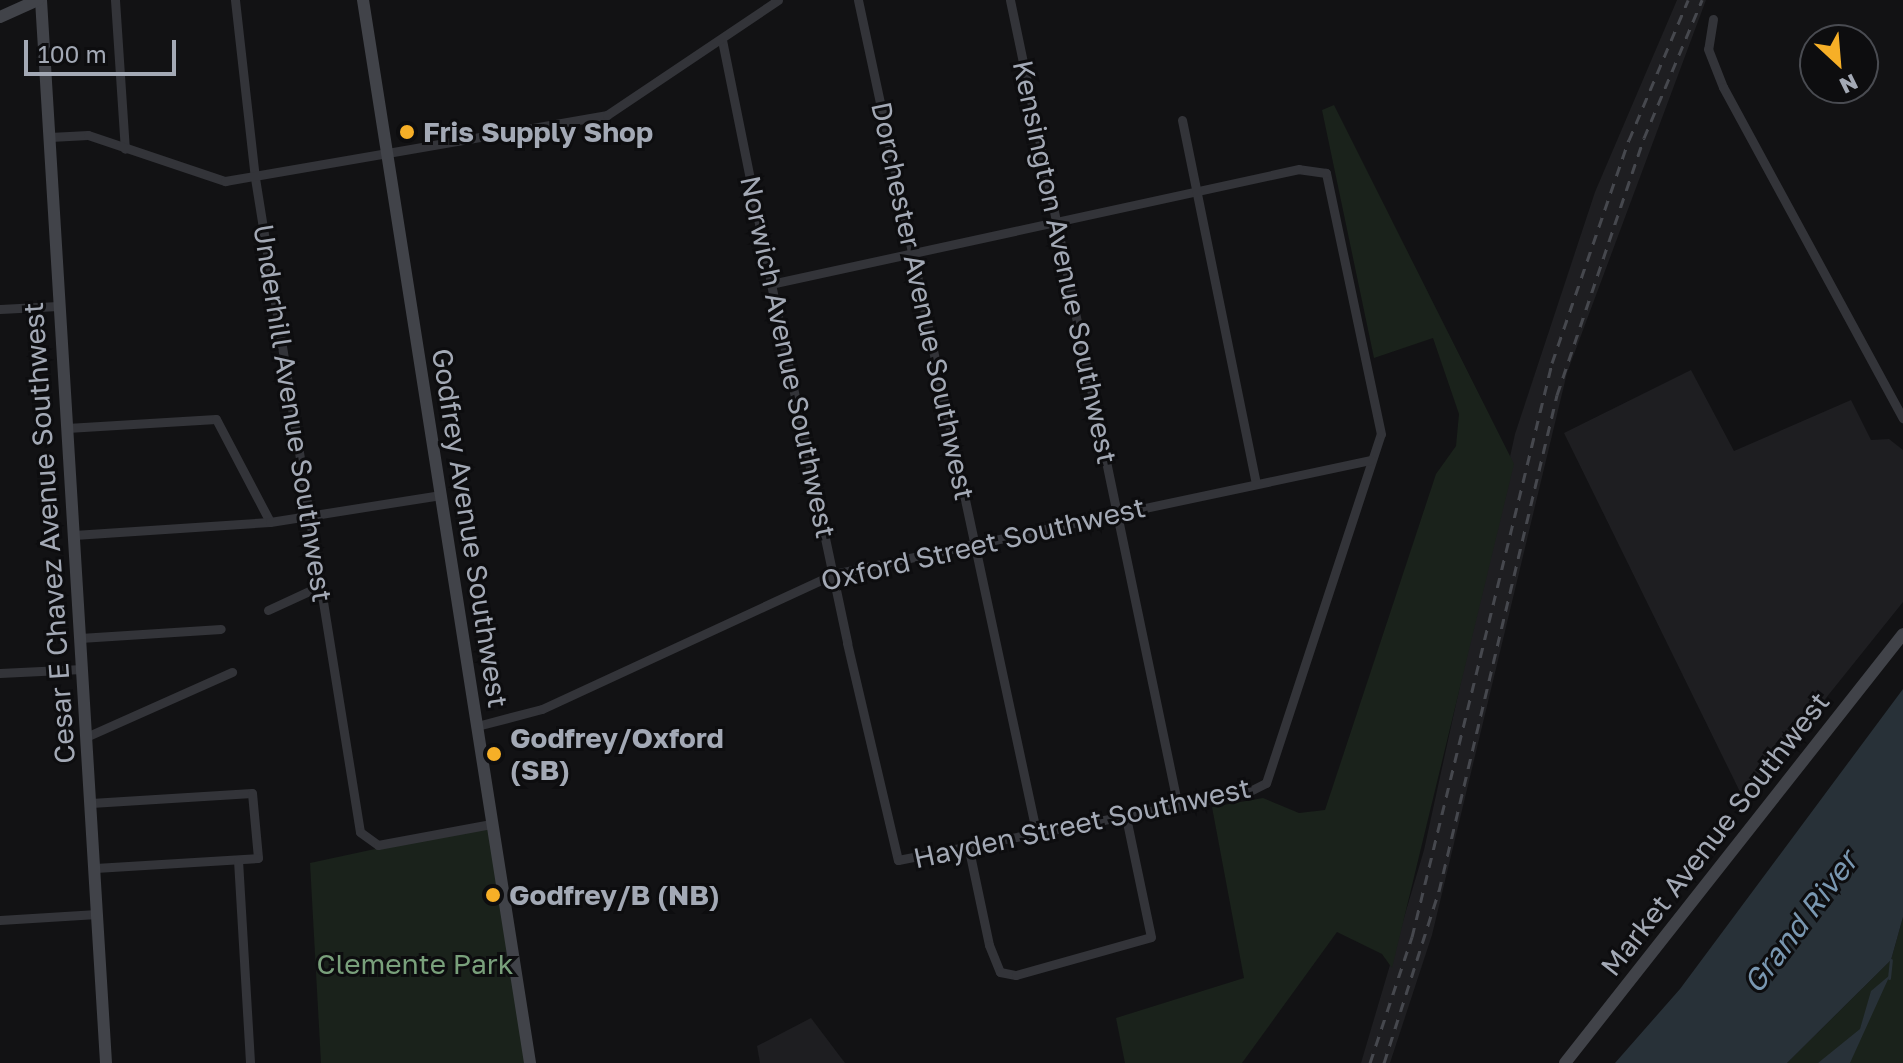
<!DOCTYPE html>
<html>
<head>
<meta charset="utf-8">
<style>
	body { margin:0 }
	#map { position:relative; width:1903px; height:1063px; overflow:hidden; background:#121214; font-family:"Golos Text",sans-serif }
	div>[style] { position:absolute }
	.built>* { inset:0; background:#1e1e21 }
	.green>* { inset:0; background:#1a221b }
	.water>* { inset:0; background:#283138 }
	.stream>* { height:3px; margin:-1.5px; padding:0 1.5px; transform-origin:1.5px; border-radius:1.5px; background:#283138 }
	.street>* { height:9px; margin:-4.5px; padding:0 4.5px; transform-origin:4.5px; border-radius:4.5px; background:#333439 }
	.secondary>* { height:12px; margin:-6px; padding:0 6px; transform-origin:6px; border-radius:6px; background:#414349 }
	.rail>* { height:3px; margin-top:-1.5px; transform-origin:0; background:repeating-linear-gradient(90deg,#46484e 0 10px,transparent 0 18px) }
	.dots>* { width:22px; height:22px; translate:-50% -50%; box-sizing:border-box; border:4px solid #0d0d0f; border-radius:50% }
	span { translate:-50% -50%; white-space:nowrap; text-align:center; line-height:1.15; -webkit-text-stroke:6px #0d0d0f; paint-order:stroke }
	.poi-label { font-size:28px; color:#a3a9b5; font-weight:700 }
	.left { translate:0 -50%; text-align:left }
	.street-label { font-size:28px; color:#a3a9b5 }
	.park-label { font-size:28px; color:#79a07b }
	.water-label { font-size:30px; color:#7997b1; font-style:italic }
	.north { position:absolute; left:1799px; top:24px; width:80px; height:80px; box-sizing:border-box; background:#0d0d0f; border:2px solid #494b51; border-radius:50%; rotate:154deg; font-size:22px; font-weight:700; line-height:32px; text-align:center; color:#a3a9b5 }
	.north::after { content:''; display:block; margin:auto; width:28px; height:36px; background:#f6af27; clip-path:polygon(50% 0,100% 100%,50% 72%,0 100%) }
	.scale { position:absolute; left:24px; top:40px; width:152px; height:36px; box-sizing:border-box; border:4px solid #a3a9b5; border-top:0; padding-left:10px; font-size:24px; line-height:28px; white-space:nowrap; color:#a3a9b5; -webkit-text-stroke:6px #0d0d0f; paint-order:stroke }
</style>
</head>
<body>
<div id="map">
	<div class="built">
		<div style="clip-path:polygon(1677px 0,1706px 0,1567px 373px,1432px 935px,1390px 1063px,1361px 1063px,1424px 850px,1515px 434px,1595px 192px)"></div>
		<div style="clip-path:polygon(1691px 370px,1734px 451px,1851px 400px,1871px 440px,1889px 439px,1903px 450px,1903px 602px,1744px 800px,1564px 433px)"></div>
		<div style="clip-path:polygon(811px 1018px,845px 1063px,760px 1063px,757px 1046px)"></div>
	</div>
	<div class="green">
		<div style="clip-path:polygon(1334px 105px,1514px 464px,1392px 968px,1382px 954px,1337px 932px,1242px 1063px,1125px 1063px,1116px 1018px,1244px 978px,1212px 807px,1263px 798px,1299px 813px,1325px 810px,1436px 474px,1456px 446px,1459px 414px,1433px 338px,1374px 358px,1322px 110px)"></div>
		<div style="clip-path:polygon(491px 824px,530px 1063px,321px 1063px,310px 863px)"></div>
		<div style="clip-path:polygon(1903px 917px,1903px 1063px,1787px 1063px,1891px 960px)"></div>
	</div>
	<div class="water">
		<div style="clip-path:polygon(1903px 689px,1903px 917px,1891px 960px,1787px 1063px,1615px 1063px,1680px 989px)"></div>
		<div style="clip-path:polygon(1890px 975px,1850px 1063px,1818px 1063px,1860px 1029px,1871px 991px)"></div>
	</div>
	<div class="stream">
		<div style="left:1889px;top:978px;width:18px;rotate:-84deg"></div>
	</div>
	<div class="street">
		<div style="left:115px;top:0;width:149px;rotate:86.2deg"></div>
		<div style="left:235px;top:0;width:179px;rotate:83.6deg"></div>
		<div style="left:255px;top:178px;width:662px;rotate:80.88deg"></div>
		<div style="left:360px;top:832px;width:22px;rotate:36deg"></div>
		<div style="left:378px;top:845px;width:115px;rotate:-10.5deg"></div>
		<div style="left:858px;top:0;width:855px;rotate:77.91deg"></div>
		<div style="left:1010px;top:0;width:824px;rotate:78.24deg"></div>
		<div style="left:1713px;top:19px;width:30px;rotate:99deg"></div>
		<div style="left:1708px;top:49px;width:41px;rotate:68.5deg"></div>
		<div style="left:1723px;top:87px;width:377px;rotate:61.5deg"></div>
		<div style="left:722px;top:40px;width:249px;rotate:78.6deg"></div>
		<div style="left:771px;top:284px;width:367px;rotate:78deg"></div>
		<div style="left:847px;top:643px;width:223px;rotate:76.8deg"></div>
		<div style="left:898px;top:860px;width:357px;rotate:-11deg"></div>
		<div style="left:1248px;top:792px;width:20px;rotate:-27deg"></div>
		<div style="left:1266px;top:783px;width:367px;rotate:-71.8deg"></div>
		<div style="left:1381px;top:434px;width:267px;rotate:-101.9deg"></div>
		<div style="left:1326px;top:173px;width:27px;rotate:-172deg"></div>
		<div style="left:1299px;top:169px;width:540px;rotate:167.71deg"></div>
		<div style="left:1182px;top:120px;width:370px;rotate:78.5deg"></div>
		<div style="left:50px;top:137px;width:38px;rotate:-3deg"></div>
		<div style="left:88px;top:135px;width:145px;rotate:18.6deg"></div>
		<div style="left:225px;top:181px;width:388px;rotate:-9.8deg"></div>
		<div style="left:607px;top:115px;width:206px;rotate:-33.9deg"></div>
		<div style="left:0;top:309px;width:58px;rotate:-3deg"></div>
		<div style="left:67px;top:428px;width:149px;rotate:-3.5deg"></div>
		<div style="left:216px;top:419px;width:116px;rotate:62.3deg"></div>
		<div style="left:74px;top:535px;width:196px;rotate:-3.8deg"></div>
		<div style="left:270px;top:522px;width:173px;rotate:-9deg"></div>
		<div style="left:268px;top:610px;width:57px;rotate:-24.8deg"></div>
		<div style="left:80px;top:638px;width:141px;rotate:-3.7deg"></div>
		<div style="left:0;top:673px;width:82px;rotate:-2.8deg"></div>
		<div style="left:477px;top:726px;width:67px;rotate:-14.7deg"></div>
		<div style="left:542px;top:709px;width:322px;rotate:-24.8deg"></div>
		<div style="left:834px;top:574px;width:549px;rotate:-11.99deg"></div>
		<div style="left:86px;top:737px;width:160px;rotate:-24deg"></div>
		<div style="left:91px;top:803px;width:161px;rotate:-3.6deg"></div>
		<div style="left:252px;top:793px;width:65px;rotate:84.7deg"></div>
		<div style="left:258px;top:858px;width:163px;rotate:176.5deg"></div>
		<div style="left:969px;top:850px;width:97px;rotate:78.1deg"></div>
		<div style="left:989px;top:945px;width:29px;rotate:68deg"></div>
		<div style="left:1000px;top:972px;width:16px;rotate:11deg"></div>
		<div style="left:1016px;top:975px;width:140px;rotate:-15.7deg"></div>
		<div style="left:1151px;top:937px;width:123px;rotate:-101.8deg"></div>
		<div style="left:238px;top:860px;width:203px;rotate:86.6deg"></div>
		<div style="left:0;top:920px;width:97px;rotate:-3.5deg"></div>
	</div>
	<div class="secondary">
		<div style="left:41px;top:0;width:1065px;rotate:86.5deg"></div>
		<div style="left:363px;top:0;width:1076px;rotate:81.07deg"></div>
		<div style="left:0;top:17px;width:42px;rotate:-24.1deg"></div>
		<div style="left:1565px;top:1063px;width:546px;rotate:-51.77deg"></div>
	</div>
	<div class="rail">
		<div style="left:1370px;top:1063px;width:133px;rotate:-71.6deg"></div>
		<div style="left:1412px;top:937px;width:591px;rotate:-76.29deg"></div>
		<div style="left:1552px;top:363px;width:236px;rotate:-71deg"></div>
		<div style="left:1629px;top:140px;width:152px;rotate:-67.1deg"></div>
		<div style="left:1384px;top:1063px;width:181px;rotate:-72.3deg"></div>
		<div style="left:1439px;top:891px;width:510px;rotate:-76.62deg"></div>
		<div style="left:1557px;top:395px;width:271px;rotate:-71.3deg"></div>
		<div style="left:1644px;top:138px;width:150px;rotate:-67.2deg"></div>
	</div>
	<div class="dots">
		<div style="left:407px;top:132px;background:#f6af27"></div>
		<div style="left:494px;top:754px;background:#f6af27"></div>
		<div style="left:493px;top:895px;background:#f6af27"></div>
	</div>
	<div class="poi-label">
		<span class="left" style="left:423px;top:132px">Fris Supply Shop</span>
		<span class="left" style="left:510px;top:754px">Godfrey/Oxford<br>(SB)</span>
		<span class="left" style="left:509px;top:895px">Godfrey/B (NB)</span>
	</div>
	<div class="street-label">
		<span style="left:1065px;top:262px;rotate:78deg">Kensington Avenue Southwest</span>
		<span style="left:923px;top:301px;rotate:78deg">Dorchester Avenue Southwest</span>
		<span style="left:788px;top:357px;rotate:78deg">Norwich Avenue Southwest</span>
		<span style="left:293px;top:413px;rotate:81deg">Underhill Avenue Southwest</span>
		<span style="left:470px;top:528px;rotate:81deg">Godfrey Avenue Southwest</span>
		<span style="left:49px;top:533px;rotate:-94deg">Cesar E Chavez Avenue Southwest</span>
		<span style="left:983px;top:544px;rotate:-13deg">Oxford Street Southwest</span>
		<span style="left:1082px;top:823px;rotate:-12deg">Hayden Street Southwest</span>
		<span style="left:1715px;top:834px;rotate:-52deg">Market Avenue Southwest</span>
	</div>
	<div class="park-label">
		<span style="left:415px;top:964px">Clemente Park</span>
	</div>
	<div class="water-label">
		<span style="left:1800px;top:922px;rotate:-53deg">Grand River</span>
	</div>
	<div class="north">N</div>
	<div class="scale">100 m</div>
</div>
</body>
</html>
